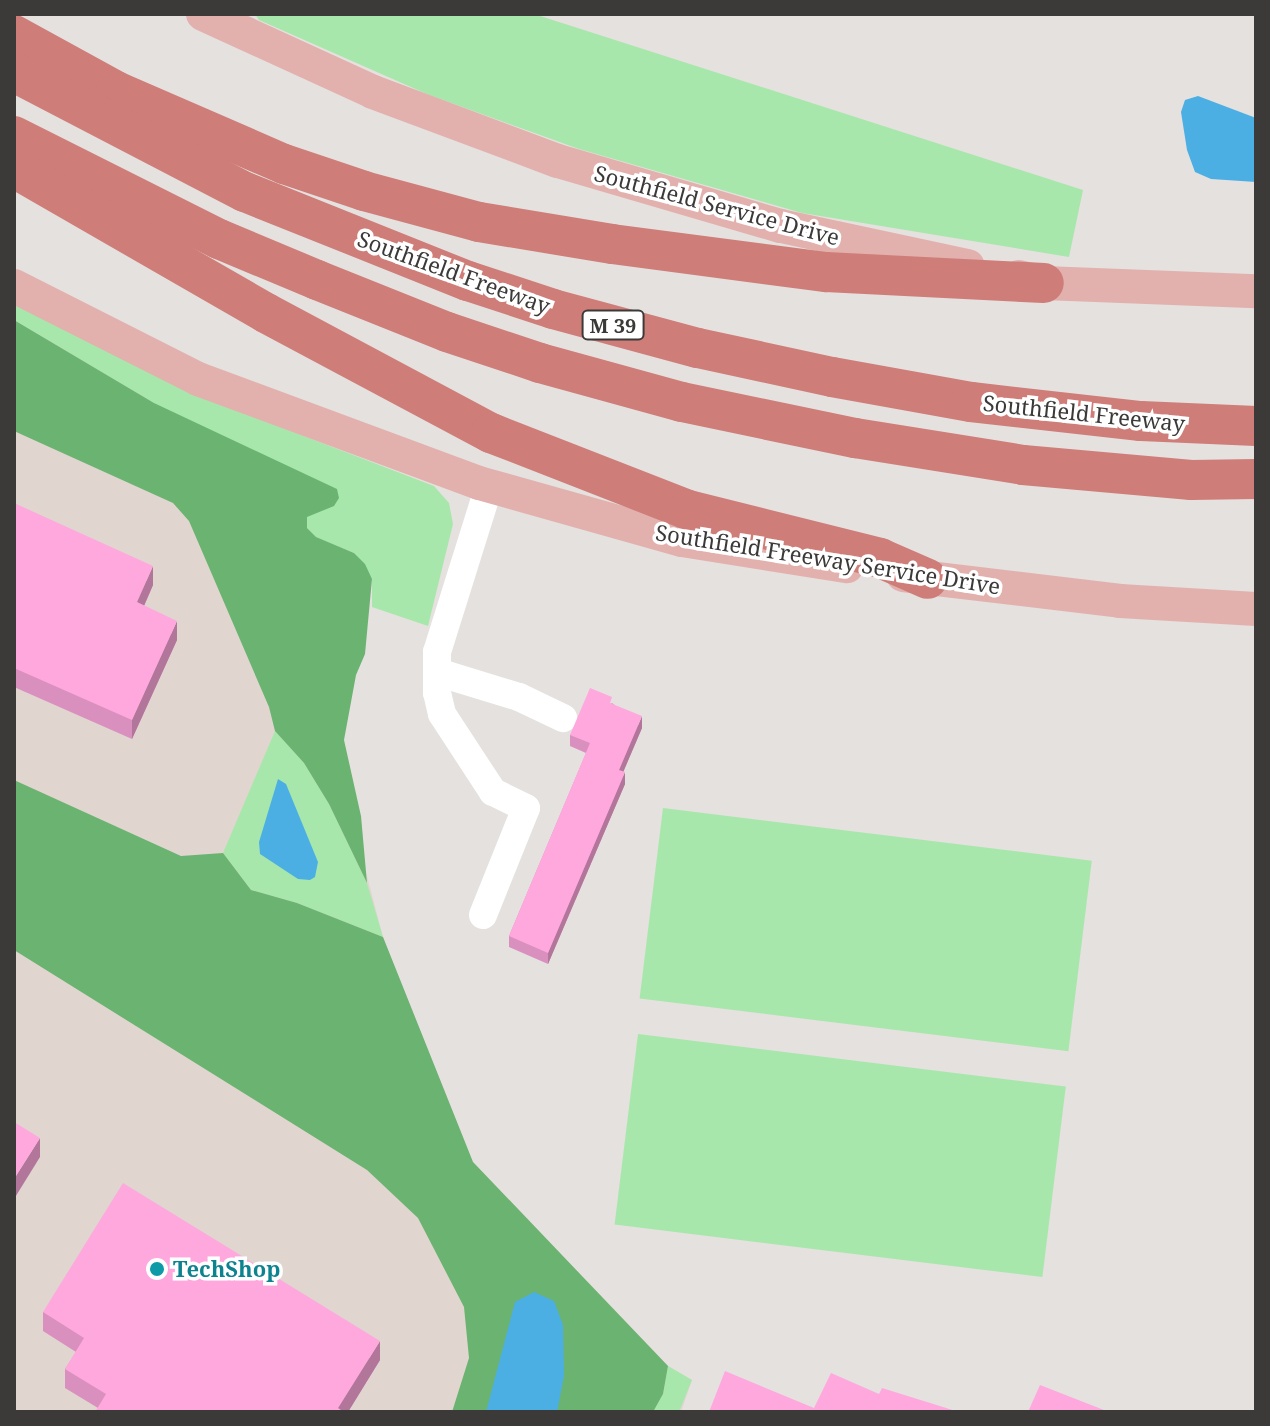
<!DOCTYPE html>
<html>
<head>
<meta charset="utf-8">
<style>
	body { margin:0 }
	#map { position:relative; width:1270px; height:1426px; overflow:hidden; background:#e5e1df; font-family:"Noto Serif",serif }
	div>[style] { position:absolute }
	.built>* { inset:0; background:#e0d5cf }
	.green>* { inset:0; background:#a8e7ab; transform-origin:0 0 }
	.forest>* { inset:0; background:#6bb370 }
	.water>* { inset:0; background:#4bafe4 }
	.minor>* { height:28px; margin:-14px; padding:0 14px; transform-origin:14px; border-radius:14px; background:#fff }
	.major>* { height:34px; margin:-17px; padding:0 17px; transform-origin:17px; border-radius:17px; background:#e2b1ae }
	.highway>* { height:40px; margin:-20px; padding:0 20px; transform-origin:20px; border-radius:20px; background:#cf7d78 }
	.wall>* { inset:0; background:#da90bf }
	.shaded-wall>* { inset:0; background:#b2769b }
	.building>* { inset:0; background:#fea8de }
	.dots>* { width:22px; height:22px; translate:-50% -50%; box-sizing:border-box; border:4px solid #fff; border-radius:50% }
	span { translate:-50% -50%; white-space:nowrap; text-align:center; line-height:1.15; -webkit-text-stroke:7px #fff; paint-order:stroke }
	.shield-label span { padding:2px 6px; background:#fff; border:2px solid; border-radius:6px; -webkit-text-stroke-width:0 }
	.shield-label { font-size:20px; color:#3b3a39; font-weight:700 }
	.street-label { font-size:22px; color:#3b3a39 }
	.culture-label { font-size:22px; color:#0d838f; font-weight:700 }
	.left { translate:0 -50%; text-align:left }
	.frame { position:absolute; inset:0; border:16px solid #3b3a39; pointer-events:none }
</style>
</head>
<body>
<div id="map">
	<div class="built">
		<div style="clip-path:polygon(14px 313px,252px 438px,383px 937px,473px 1162px,668px 1366px,692px 1380px,681px 1412px,14px 1412px)"></div>
	</div>
	<div class="green">
		<div style="clip-path:polygon(255px 14px,534px 14px,1083px 190px,1069px 257px,802px 213px,579px 149px,429px 95px,259px 20px)"></div>
		<div style="clip-path:polygon(14px 305px,270px 423px,434px 486px,449px 503px,453px 524px,428px 626px,372px 607px,372px 579px,354px 553px,315px 537px,307px 528px,307px 517px,154px 403px,14px 320px)"></div>
		<div style="clip-path:polygon(275px 731px,304px 763px,329px 804px,367px 883px,383px 937px,297px 903px,251px 890px,223px 853px)"></div>
		<div style="left:663px;top:808px;width:432px;height:192px;rotate:7deg"></div>
		<div style="left:638px;top:1034px;width:431px;height:192px;rotate:7deg"></div>
		<div style="clip-path:polygon(668px 1366px,692px 1380px,679px 1412px,653px 1412px,663px 1394px)"></div>
	</div>
	<div class="forest">
		<div style="clip-path:polygon(14px 320px,154px 403px,337px 489px,339px 498px,334px 506px,307px 517px,307px 528px,316px 537px,354px 553px,365px 564px,372px 579px,365px 654px,356px 675px,344px 740px,361px 816px,367px 883px,329px 804px,304px 763px,275px 731px,269px 707px,189px 521px,173px 503px,14px 431px)"></div>
		<div style="clip-path:polygon(14px 780px,181px 856px,223px 853px,251px 890px,297px 903px,383px 937px,473px 1162px,668px 1366px,663px 1394px,653px 1412px,452px 1412px,469px 1358px,464px 1307px,418px 1218px,367px 1170px,14px 950px)"></div>
	</div>
	<div class="water">
		<div style="clip-path:polygon(1198px 96px,1256px 118px,1256px 182px,1211px 179px,1195px 172px,1187px 150px,1181px 112px,1185px 100px)"></div>
		<div style="clip-path:polygon(278px 779px,286px 784px,318px 862px,315px 877px,310px 880px,298px 879px,260px 854px,259px 842px)"></div>
		<div style="clip-path:polygon(534px 1292px,554px 1301px,563px 1325px,564px 1376px,557px 1412px,486px 1412px,515px 1302px)"></div>
	</div>
	<div class="minor">
		<div style="left:437px;top:672px;width:86px;rotate:17deg"></div>
		<div style="left:519px;top:697px;width:49px;rotate:25.5deg"></div>
		<div style="left:483px;top:915px;width:115px;rotate:-68.1deg"></div>
		<div style="left:526px;top:808px;width:37px;rotate:-154deg"></div>
		<div style="left:493px;top:792px;width:93px;rotate:-123.2deg"></div>
		<div style="left:442px;top:714px;width:22px;rotate:-103deg"></div>
		<div style="left:437px;top:693px;width:41px;rotate:-90deg"></div>
		<div style="left:437px;top:652px;width:174px;rotate:-72.6deg"></div>
	</div>
	<div class="major">
		<div style="left:203px;top:14px;width:187px;rotate:24.6deg"></div>
		<div style="left:373px;top:92px;width:197px;rotate:20.5deg"></div>
		<div style="left:558px;top:161px;width:232px;rotate:16.3deg"></div>
		<div style="left:781px;top:226px;width:191px;rotate:12.1deg"></div>
		<div style="left:1019px;top:277px;width:26px;rotate:13deg"></div>
		<div style="left:1044px;top:283px;width:212px;rotate:2.2deg"></div>
		<div style="left:14px;top:286px;width:206px;rotate:26.8deg"></div>
		<div style="left:198px;top:379px;width:300px;rotate:20.3deg"></div>
		<div style="left:479px;top:483px;width:211px;rotate:15.7deg"></div>
		<div style="left:682px;top:540px;width:167px;rotate:9deg"></div>
		<div style="left:903px;top:575px;width:219px;rotate:6.8deg"></div>
		<div style="left:1120px;top:601px;width:136px;rotate:3.4deg"></div>
	</div>
	<div class="highway">
		<div style="left:14px;top:35px;width:116px;rotate:28.8deg"></div>
		<div style="left:116px;top:91px;width:183px;rotate:23.5deg"></div>
		<div style="left:284px;top:164px;width:84px;rotate:18.6deg"></div>
		<div style="left:364px;top:191px;width:119px;rotate:15.1deg"></div>
		<div style="left:479px;top:222px;width:135px;rotate:9.4deg"></div>
		<div style="left:612px;top:244px;width:216px;rotate:7.5deg"></div>
		<div style="left:826px;top:272px;width:218px;rotate:2.9deg"></div>
		<div style="left:14px;top:72px;width:260px;rotate:27.5deg"></div>
		<div style="left:245px;top:192px;width:240px;rotate:21.8deg"></div>
		<div style="left:468px;top:281px;width:89px;rotate:18.2deg"></div>
		<div style="left:553px;top:309px;width:150px;rotate:15.1deg"></div>
		<div style="left:698px;top:348px;width:137px;rotate:12.2deg"></div>
		<div style="left:832px;top:377px;width:141px;rotate:10.2deg"></div>
		<div style="left:971px;top:402px;width:171px;rotate:6.4deg"></div>
		<div style="left:1141px;top:421px;width:115px;rotate:2.5deg"></div>
		<div style="left:14px;top:136px;width:229px;rotate:26.7deg"></div>
		<div style="left:219px;top:239px;width:106px;rotate:22.7deg"></div>
		<div style="left:317px;top:280px;width:140px;rotate:21.8deg"></div>
		<div style="left:447px;top:332px;width:98px;rotate:18.4deg"></div>
		<div style="left:540px;top:363px;width:147px;rotate:15.4deg"></div>
		<div style="left:682px;top:402px;width:177px;rotate:11.8deg"></div>
		<div style="left:855px;top:438px;width:170px;rotate:9.1deg"></div>
		<div style="left:1023px;top:465px;width:169px;rotate:5.1deg"></div>
		<div style="left:1191px;top:480px;width:65px;rotate:-0.9deg"></div>
		<div style="left:14px;top:168px;width:291px;rotate:29.9deg"></div>
		<div style="left:266px;top:313px;width:255px;rotate:28.1deg"></div>
		<div style="left:491px;top:433px;width:212px;rotate:21.3deg"></div>
		<div style="left:688px;top:510px;width:198px;rotate:14deg"></div>
		<div style="left:880px;top:558px;width:52px;rotate:23.6deg"></div>
	</div>
	<div class="wall">
		<div style="clip-path:polygon(14px 503px,153px 585px,144px 606px,177px 640px,132px 739px,14px 687px)"></div>
		<div style="clip-path:polygon(612px 703px,642px 728px,623px 772px,625px 784px,548px 964px,509px 947px,509px 936px,586px 753px,570px 746px,570px 735px)"></div>
		<div style="clip-path:polygon(43px 1312px,380px 1360px,348px 1412px,95px 1412px,98px 1408px,65px 1388px,65px 1369px,76px 1352px,43px 1331px)"></div>
	</div>
	<div class="shaded-wall">
		<div style="clip-path:polygon(153px 566px,153px 585px,137px 622px,137px 602px)"></div>
		<div style="clip-path:polygon(177px 621px,177px 640px,132px 739px,132px 720px)"></div>
		<div style="clip-path:polygon(642px 716px,642px 728px,619px 782px,619px 770px)"></div>
		<div style="clip-path:polygon(625px 772px,625px 784px,548px 964px,548px 953px)"></div>
		<div style="clip-path:polygon(40px 1138px,40px 1157px,14px 1199px,14px 1179px)"></div>
		<div style="clip-path:polygon(380px 1341px,380px 1360px,348px 1412px,338px 1412px,338px 1408px)"></div>
	</div>
	<div class="building">
		<div style="clip-path:polygon(14px 503px,153px 566px,137px 602px,177px 621px,132px 720px,14px 668px)"></div>
		<div style="clip-path:polygon(590px 688px,612px 697px,610px 703px,642px 716px,619px 770px,625px 772px,548px 953px,509px 936px,590px 743px,570px 735px)"></div>
		<div style="clip-path:polygon(14px 1122px,40px 1138px,14px 1179px)"></div>
		<div style="clip-path:polygon(123px 1183px,380px 1341px,338px 1408px,344px 1412px,95px 1412px,106px 1394px,65px 1369px,84px 1338px,43px 1312px)"></div>
		<div style="clip-path:polygon(725px 1371px,814px 1408px,831px 1373px,879px 1394px,882px 1388px,959px 1412px,709px 1412px)"></div>
		<div style="clip-path:polygon(1040px 1385px,1109px 1412px,1028px 1412px)"></div>
	</div>
	<div class="dots">
		<div style="left:157px;top:1269px;background:#0f9aa8"></div>
	</div>
	<div class="shield-label">
		<span style="left:613px;top:325px">M 39</span>
	</div>
	<div class="street-label">
		<span style="left:717px;top:205px;rotate:15deg">Southfield Service Drive</span>
		<span style="left:454px;top:272px;rotate:20deg">Southfield Freeway</span>
		<span style="left:1084px;top:413px;rotate:6deg">Southfield Freeway</span>
		<span style="left:828px;top:559px;rotate:9deg">Southfield Freeway Service Drive</span>
	</div>
	<div class="culture-label">
		<span class="left" style="left:173px;top:1269px">TechShop</span>
	</div>
	<div class="frame"></div>
</div>
</body>
</html>
